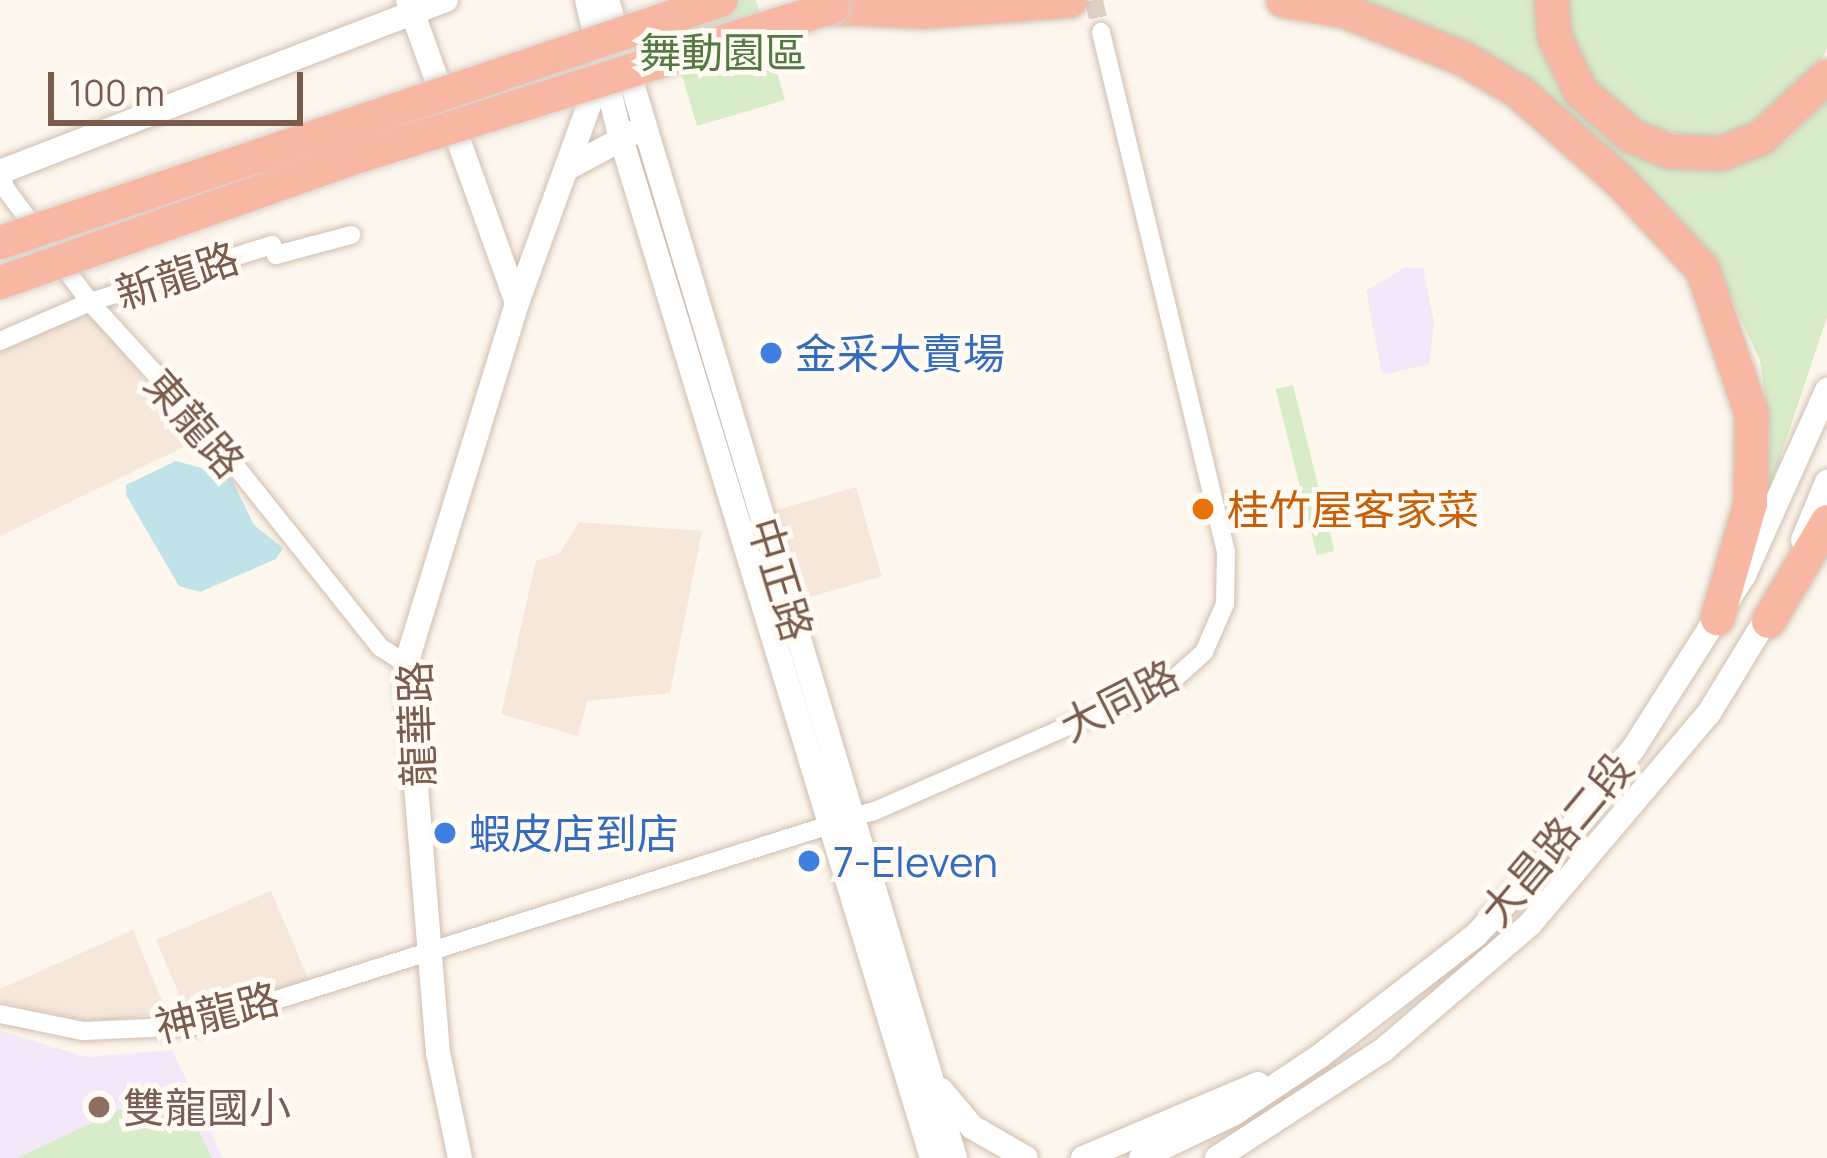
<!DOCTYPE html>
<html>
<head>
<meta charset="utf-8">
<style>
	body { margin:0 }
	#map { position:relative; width:1827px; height:1158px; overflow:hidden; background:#fdf6ec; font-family:Manrope,"Noto Sans TC",sans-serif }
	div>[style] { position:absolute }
	.residential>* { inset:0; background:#f5e8da; transform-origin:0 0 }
	.education>* { inset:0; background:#f3e8fa }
	.green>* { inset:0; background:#d8ecc9; transform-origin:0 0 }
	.water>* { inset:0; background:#bfe3e8 }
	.street-tunnel>* { height:18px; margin-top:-9px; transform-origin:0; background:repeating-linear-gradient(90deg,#dcd0c4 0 18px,transparent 0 27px) }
	.roads { filter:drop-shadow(0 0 3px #d1beb0) drop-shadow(0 0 3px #d1beb0) }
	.street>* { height:18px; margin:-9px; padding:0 9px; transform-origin:9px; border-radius:9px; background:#fff }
	.secondary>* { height:24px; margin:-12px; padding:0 12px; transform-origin:12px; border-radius:12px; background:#fff }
	.highway>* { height:33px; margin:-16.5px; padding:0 16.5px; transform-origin:16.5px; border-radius:16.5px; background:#f7b7a3 }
	.bridges { filter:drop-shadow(0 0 3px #dad1cd) drop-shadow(0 0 3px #dad1cd) }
	.highway-bridge>* { height:33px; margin:-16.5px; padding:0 16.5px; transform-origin:16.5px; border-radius:16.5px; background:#f7b7a3 }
	.dots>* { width:33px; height:33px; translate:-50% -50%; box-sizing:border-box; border:6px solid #fffaf3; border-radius:50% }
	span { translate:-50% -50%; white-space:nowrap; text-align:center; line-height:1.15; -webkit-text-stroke:10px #fffaf3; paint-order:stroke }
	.park-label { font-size:42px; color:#537a41 }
	.street-label { font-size:42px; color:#7a5c4d }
	.shop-label { font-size:42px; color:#366cbe }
	.left { translate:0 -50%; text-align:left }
	.food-label { font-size:42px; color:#c56008 }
	.education-label { font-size:42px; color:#785e54 }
	.scale { position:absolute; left:48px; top:72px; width:255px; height:54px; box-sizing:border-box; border:6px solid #7a5c4d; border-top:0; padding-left:15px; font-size:36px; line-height:42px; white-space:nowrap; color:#7a5c4d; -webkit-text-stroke:9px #fffaf3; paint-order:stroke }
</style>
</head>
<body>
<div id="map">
	<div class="residential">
		<div style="clip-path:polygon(93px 313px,192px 443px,0 536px,0 346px)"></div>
		<div style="left:856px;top:487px;width:93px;height:87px;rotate:74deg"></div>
		<div style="clip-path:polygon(579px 522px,702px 531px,670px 693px,587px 701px,578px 736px,501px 714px,536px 561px,560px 553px)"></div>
		<div style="left:271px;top:891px;width:95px;height:125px;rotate:67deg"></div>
		<div style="clip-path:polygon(133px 930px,167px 1013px,90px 1022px,0 1001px,0 989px)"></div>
	</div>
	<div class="education">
		<div style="clip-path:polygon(1404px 268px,1423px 268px,1434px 322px,1429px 364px,1382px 375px,1366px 291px)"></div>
		<div style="clip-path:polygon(0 1031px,87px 1057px,172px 1050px,223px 1158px,0 1158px)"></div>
	</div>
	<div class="green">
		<div style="clip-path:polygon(673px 0,756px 0,785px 100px,697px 126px,661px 4px)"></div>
		<div style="clip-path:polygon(1333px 0,1539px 0,1590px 119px,1744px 160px,1785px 142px,1827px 100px,1827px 317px,1758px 524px,1770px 435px,1760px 360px,1715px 264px,1621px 161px)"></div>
		<div style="clip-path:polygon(1565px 0,1827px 0,1827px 48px,1813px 76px,1755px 120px,1729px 135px,1694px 137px,1648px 127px,1596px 86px,1565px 29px)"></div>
		<div style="left:1293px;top:385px;width:171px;height:18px;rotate:76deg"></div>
		<div style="clip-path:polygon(145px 1098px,189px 1111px,212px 1158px,17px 1158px)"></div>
	</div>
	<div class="water">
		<div style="clip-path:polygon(176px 461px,230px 476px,254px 525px,283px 548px,276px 559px,200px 592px,179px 586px,126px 495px,126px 485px)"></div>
	</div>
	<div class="street-tunnel">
		<div style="left:1094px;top:0;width:33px;rotate:78deg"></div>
	</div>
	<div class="roads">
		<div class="street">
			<div style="left:0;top:170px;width:19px;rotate:74deg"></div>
			<div style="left:5px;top:188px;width:142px;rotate:53.3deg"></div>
			<div style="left:90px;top:302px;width:178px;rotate:47.7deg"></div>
			<div style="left:210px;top:434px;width:273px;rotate:51.4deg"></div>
			<div style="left:380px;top:647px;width:31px;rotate:33deg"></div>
			<div style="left:0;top:341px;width:98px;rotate:-23.4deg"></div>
			<div style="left:90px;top:302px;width:191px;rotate:-17.4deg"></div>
			<div style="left:272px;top:245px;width:11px;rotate:68deg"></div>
			<div style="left:276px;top:255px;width:78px;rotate:-14.9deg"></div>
			<div style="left:0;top:1014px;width:85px;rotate:11.6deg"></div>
			<div style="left:83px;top:1031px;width:111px;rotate:-2.6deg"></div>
			<div style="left:194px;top:1026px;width:716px;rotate:-17.55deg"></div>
			<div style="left:877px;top:810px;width:323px;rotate:-23.7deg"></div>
			<div style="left:1173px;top:680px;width:42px;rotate:-42.1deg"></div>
			<div style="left:1204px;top:652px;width:52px;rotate:-66.4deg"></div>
			<div style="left:1225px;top:604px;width:52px;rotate:-88.9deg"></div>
			<div style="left:1226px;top:552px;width:535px;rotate:-103.52deg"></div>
		</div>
		<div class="secondary">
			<div style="left:408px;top:0;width:322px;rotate:70.2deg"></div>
			<div style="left:587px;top:0;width:139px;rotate:76.3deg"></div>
			<div style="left:620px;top:135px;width:1070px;rotate:73.04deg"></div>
			<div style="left:607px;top:0;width:1209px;rotate:73.27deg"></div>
			<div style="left:566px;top:169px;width:78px;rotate:-28.2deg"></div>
			<div style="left:0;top:172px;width:478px;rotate:-21.1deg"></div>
			<div style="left:1803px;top:540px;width:63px;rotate:-67.5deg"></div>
			<div style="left:941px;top:1090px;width:48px;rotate:50deg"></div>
			<div style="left:972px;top:1127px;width:62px;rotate:29.9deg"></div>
			<div style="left:460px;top:1158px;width:107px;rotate:-101.8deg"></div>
			<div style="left:438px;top:1053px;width:390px;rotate:-94.7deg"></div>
			<div style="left:406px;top:664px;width:378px;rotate:-72.9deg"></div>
			<div style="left:517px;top:303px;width:243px;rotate:-70deg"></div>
			<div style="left:1083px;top:1158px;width:190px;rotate:-22.9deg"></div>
			<div style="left:1141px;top:1158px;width:102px;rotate:-25.6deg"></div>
			<div style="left:1233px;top:1114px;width:105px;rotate:-33.7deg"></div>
			<div style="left:1320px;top:1056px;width:197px;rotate:-37.8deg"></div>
			<div style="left:1476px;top:935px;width:104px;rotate:-46.9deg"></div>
			<div style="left:1547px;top:859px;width:140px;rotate:-52deg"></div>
			<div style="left:1633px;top:749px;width:206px;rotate:-57.5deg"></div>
			<div style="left:1744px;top:575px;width:203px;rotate:-65.8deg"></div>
			<div style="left:1217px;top:1158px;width:197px;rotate:-33deg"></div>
			<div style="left:1382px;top:1051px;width:195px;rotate:-40.6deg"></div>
			<div style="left:1530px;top:924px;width:277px;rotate:-49.7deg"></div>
			<div style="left:1709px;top:713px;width:127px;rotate:-58.6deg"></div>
		</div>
		<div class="highway">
			<div style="left:1283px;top:0;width:61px;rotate:9.5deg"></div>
			<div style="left:1343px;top:10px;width:131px;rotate:22deg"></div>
			<div style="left:1464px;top:59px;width:63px;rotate:30.7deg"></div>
			<div style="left:1518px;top:91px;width:135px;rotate:41.4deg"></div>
			<div style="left:1619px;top:180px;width:122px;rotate:47deg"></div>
			<div style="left:1702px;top:269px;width:152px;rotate:71.2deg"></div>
			<div style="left:1751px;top:413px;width:90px;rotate:90.6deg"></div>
			<div style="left:1750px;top:503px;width:120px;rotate:106deg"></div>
			<div style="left:1551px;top:0;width:36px;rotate:85deg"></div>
			<div style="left:1554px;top:36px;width:61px;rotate:64.7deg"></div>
			<div style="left:1580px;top:91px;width:69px;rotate:40.9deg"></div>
			<div style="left:1632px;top:136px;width:40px;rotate:22deg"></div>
			<div style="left:1669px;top:151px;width:51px;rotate:2.2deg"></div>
			<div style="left:1720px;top:153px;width:44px;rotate:-21.3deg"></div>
			<div style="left:1761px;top:137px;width:90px;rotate:-42.7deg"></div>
			<div style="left:832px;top:7px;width:92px;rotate:2.5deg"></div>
			<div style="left:924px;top:11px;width:146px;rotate:-4.3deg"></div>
			<div style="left:1768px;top:621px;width:116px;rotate:-59.5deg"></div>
		</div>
	</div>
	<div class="bridges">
		<div class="highway-bridge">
			<div style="left:0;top:242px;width:760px;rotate:-18.58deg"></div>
			<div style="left:0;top:282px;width:380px;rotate:-19.4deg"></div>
			<div style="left:358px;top:156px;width:497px;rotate:-17.5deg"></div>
		</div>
	</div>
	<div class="dots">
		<div style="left:771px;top:353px;background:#3f7fe0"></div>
		<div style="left:1203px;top:509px;background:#e8710a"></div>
		<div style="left:445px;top:833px;background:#3f7fe0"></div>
		<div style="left:809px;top:861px;background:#3f7fe0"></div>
		<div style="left:99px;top:1107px;background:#8d6e63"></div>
	</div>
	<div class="park-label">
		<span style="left:723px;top:52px">舞動園區</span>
	</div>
	<div class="street-label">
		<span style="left:177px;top:275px;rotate:-18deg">新龍路</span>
		<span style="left:195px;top:423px;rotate:49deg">東龍路</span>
		<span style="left:781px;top:579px;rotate:73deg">中正路</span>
		<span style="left:1119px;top:700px;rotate:-27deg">大同路</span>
		<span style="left:416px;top:724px;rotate:-92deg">龍華路</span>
		<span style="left:1556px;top:839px;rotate:-50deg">大昌路二段</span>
		<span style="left:217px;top:1012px;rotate:-14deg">神龍路</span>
	</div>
	<div class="shop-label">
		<span class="left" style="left:795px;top:353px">金采大賣場</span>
		<span class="left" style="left:469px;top:833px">蝦皮店到店</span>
		<span class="left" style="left:833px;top:861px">7-Eleven</span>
	</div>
	<div class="food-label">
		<span class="left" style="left:1227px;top:509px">桂竹屋客家菜</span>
	</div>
	<div class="education-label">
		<span class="left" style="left:123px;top:1107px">雙龍國小</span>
	</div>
	<div class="scale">100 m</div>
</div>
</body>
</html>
